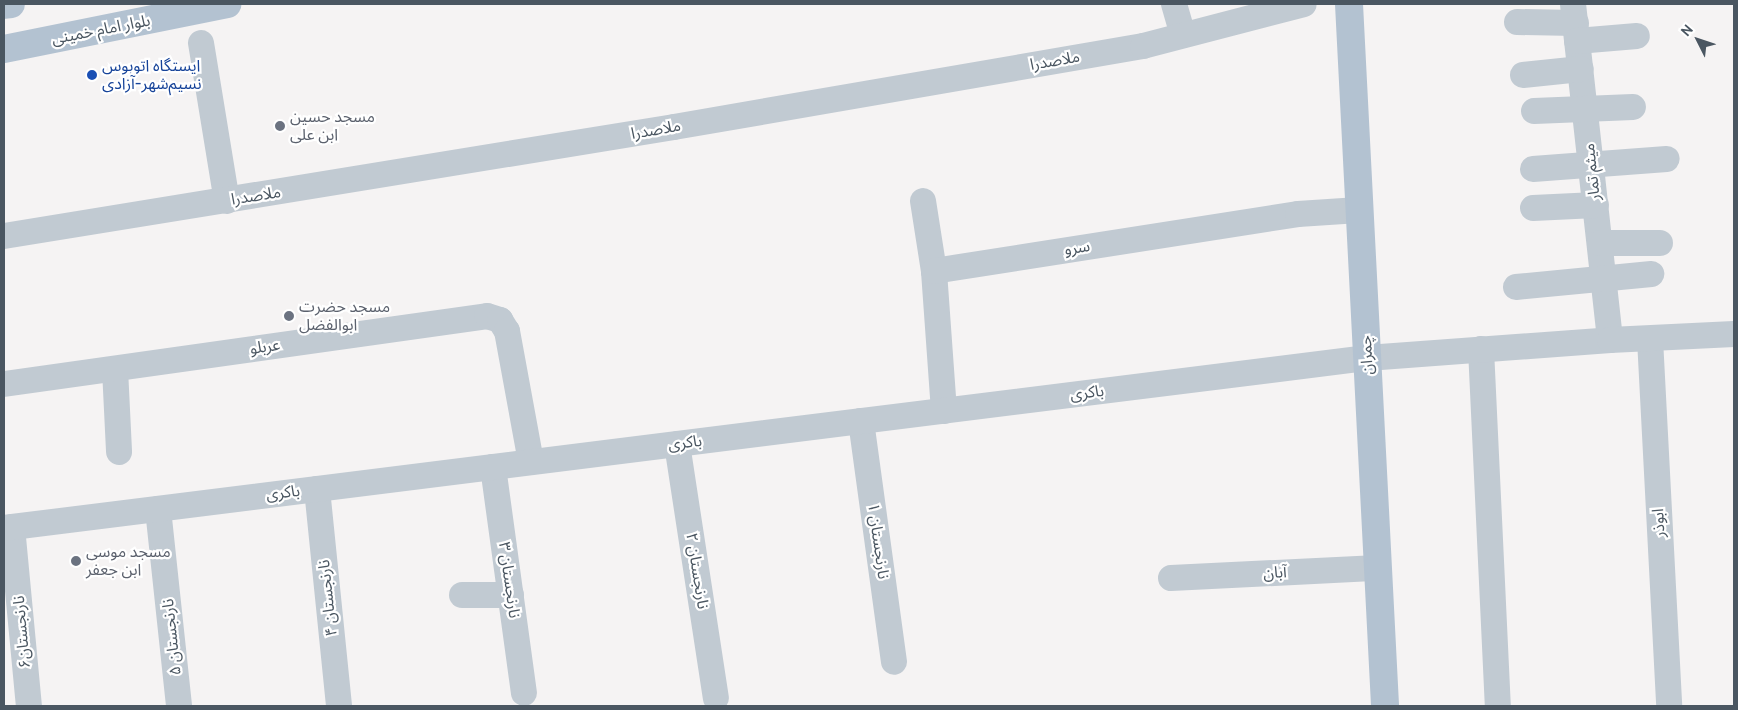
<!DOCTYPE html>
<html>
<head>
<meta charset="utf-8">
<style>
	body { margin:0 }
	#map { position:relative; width:1738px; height:710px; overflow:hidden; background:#f5f3f3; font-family:Cabin,"Noto Sans Arabic",sans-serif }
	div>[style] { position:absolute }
	.minor>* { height:26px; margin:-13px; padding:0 13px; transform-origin:13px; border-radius:13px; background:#c1cad2 }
	.major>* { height:28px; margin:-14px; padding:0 14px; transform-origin:14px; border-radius:14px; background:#b3c2d1 }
	.dots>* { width:14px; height:14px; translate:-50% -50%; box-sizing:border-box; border:2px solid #fff; border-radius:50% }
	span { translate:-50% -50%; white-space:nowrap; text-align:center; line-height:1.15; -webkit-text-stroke:4.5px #fff; paint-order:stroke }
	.street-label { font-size:16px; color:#4a5661 }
	.transit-label { font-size:16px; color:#164399 }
	.left { translate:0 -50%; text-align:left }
	.worship-label { font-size:16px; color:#5b616d }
	.frame { position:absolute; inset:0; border:5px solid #4a5661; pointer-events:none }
	.north { position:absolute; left:1673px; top:15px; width:50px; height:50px; -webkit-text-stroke:4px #fff; paint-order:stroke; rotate:311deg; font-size:14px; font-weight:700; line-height:20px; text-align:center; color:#4a5661 }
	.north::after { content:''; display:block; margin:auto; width:18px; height:22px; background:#4a5661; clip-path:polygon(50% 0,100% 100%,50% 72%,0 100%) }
</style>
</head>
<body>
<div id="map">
	<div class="minor">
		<div style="left:1174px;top:4px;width:32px;rotate:74deg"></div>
		<div style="left:1573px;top:4px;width:338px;rotate:83.7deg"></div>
		<div style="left:1517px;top:22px;width:59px;rotate:1deg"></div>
		<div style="left:1577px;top:41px;width:60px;rotate:-4.8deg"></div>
		<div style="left:201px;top:43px;width:160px;rotate:80.7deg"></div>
		<div style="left:1523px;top:75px;width:58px;rotate:-5.9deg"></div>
		<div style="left:1534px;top:111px;width:99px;rotate:-2.3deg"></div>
		<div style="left:1533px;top:169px;width:134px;rotate:-4.3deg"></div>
		<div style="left:923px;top:201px;width:71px;rotate:81.1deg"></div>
		<div style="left:1533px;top:208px;width:63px;rotate:-2.7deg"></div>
		<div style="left:4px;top:236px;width:679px;rotate:-9.24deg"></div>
		<div style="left:674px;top:127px;width:476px;rotate:-9.8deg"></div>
		<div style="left:1143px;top:46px;width:166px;rotate:-14.6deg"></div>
		<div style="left:1600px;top:243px;width:60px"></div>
		<div style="left:1516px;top:287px;width:136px;rotate:-5.5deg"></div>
		<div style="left:1650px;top:339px;width:367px;rotate:87deg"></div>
		<div style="left:1481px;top:349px;width:357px;rotate:87.3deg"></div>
		<div style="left:115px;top:369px;width:83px;rotate:87.2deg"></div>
		<div style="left:4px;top:384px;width:488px;rotate:-8deg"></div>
		<div style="left:487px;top:316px;width:14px;rotate:17deg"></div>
		<div style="left:500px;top:320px;width:13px;rotate:58deg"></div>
		<div style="left:507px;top:331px;width:133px;rotate:79.6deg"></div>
		<div style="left:944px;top:411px;width:140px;rotate:-94.1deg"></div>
		<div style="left:934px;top:271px;width:368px;rotate:-8.9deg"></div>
		<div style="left:1298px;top:214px;width:61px;rotate:-3.8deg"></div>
		<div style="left:861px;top:421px;width:243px;rotate:82.2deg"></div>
		<div style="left:677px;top:444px;width:257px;rotate:81.3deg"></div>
		<div style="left:493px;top:467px;width:228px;rotate:82.2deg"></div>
		<div style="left:317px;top:489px;width:218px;rotate:84.2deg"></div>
		<div style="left:158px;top:509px;width:198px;rotate:83.9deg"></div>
		<div style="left:12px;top:527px;width:180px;rotate:84.6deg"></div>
		<div style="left:4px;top:528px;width:1374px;rotate:-7.11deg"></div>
		<div style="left:1367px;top:358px;width:244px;rotate:-4.2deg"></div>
		<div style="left:1610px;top:340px;width:124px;rotate:-2.8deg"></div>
		<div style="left:1171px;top:578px;width:207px;rotate:-2.8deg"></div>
		<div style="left:462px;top:595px;width:49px"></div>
	</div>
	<div class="major">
		<div style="left:1349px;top:4px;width:703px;rotate:87.06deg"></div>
		<div style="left:4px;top:5px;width:7px;rotate:-8deg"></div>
		<div style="left:4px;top:49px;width:228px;rotate:-11.4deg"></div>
	</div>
	<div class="dots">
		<div style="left:92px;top:75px;background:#1a4fb4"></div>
		<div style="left:280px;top:126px;background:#6b7280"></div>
		<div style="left:289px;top:316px;background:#6b7280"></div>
		<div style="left:76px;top:561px;background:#6b7280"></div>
	</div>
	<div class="street-label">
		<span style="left:101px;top:30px;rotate:-11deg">بلوار امام خمینی</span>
		<span style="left:1055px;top:61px;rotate:-10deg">ملاصدرا</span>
		<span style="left:656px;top:130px;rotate:-10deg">ملاصدرا</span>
		<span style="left:1592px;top:172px;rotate:-96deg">میثم تمار</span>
		<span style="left:256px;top:196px;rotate:-9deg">ملاصدرا</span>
		<span style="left:1077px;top:248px;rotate:-9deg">سرو</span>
		<span style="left:265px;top:347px;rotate:-8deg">عربلو</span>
		<span style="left:1367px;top:355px;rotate:-93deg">چمران</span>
		<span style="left:1087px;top:393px;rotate:-7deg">باکری</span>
		<span style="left:685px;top:443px;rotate:-7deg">باکری</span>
		<span style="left:283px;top:493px;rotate:-7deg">باکری</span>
		<span style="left:1659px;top:523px;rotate:-93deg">ابوذر</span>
		<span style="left:878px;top:541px;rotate:82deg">نارنجستان ۱</span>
		<span style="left:697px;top:571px;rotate:81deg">نارنجستان ۲</span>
		<span style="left:1275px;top:573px;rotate:-3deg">آبان</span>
		<span style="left:509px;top:580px;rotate:82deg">نارنجستان ۳</span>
		<span style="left:328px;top:598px;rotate:-96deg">نارنجستان ۴</span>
		<span style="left:22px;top:632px;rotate:-95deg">نارنجستان۶</span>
		<span style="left:172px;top:637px;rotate:-96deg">نارنجستان ۵</span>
	</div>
	<div class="transit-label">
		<span class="left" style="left:102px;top:75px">ایستگاه اتوبوس<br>نسیم‌شهر-آزادی</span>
	</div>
	<div class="worship-label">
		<span class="left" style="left:290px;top:126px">مسجد حسین<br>ابن علی</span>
		<span class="left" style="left:299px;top:316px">مسجد حضرت<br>ابوالفضل</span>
		<span class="left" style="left:86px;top:561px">مسجد موسی<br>ابن جعفر</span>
	</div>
	<div class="frame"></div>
	<div class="north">N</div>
</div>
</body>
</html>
